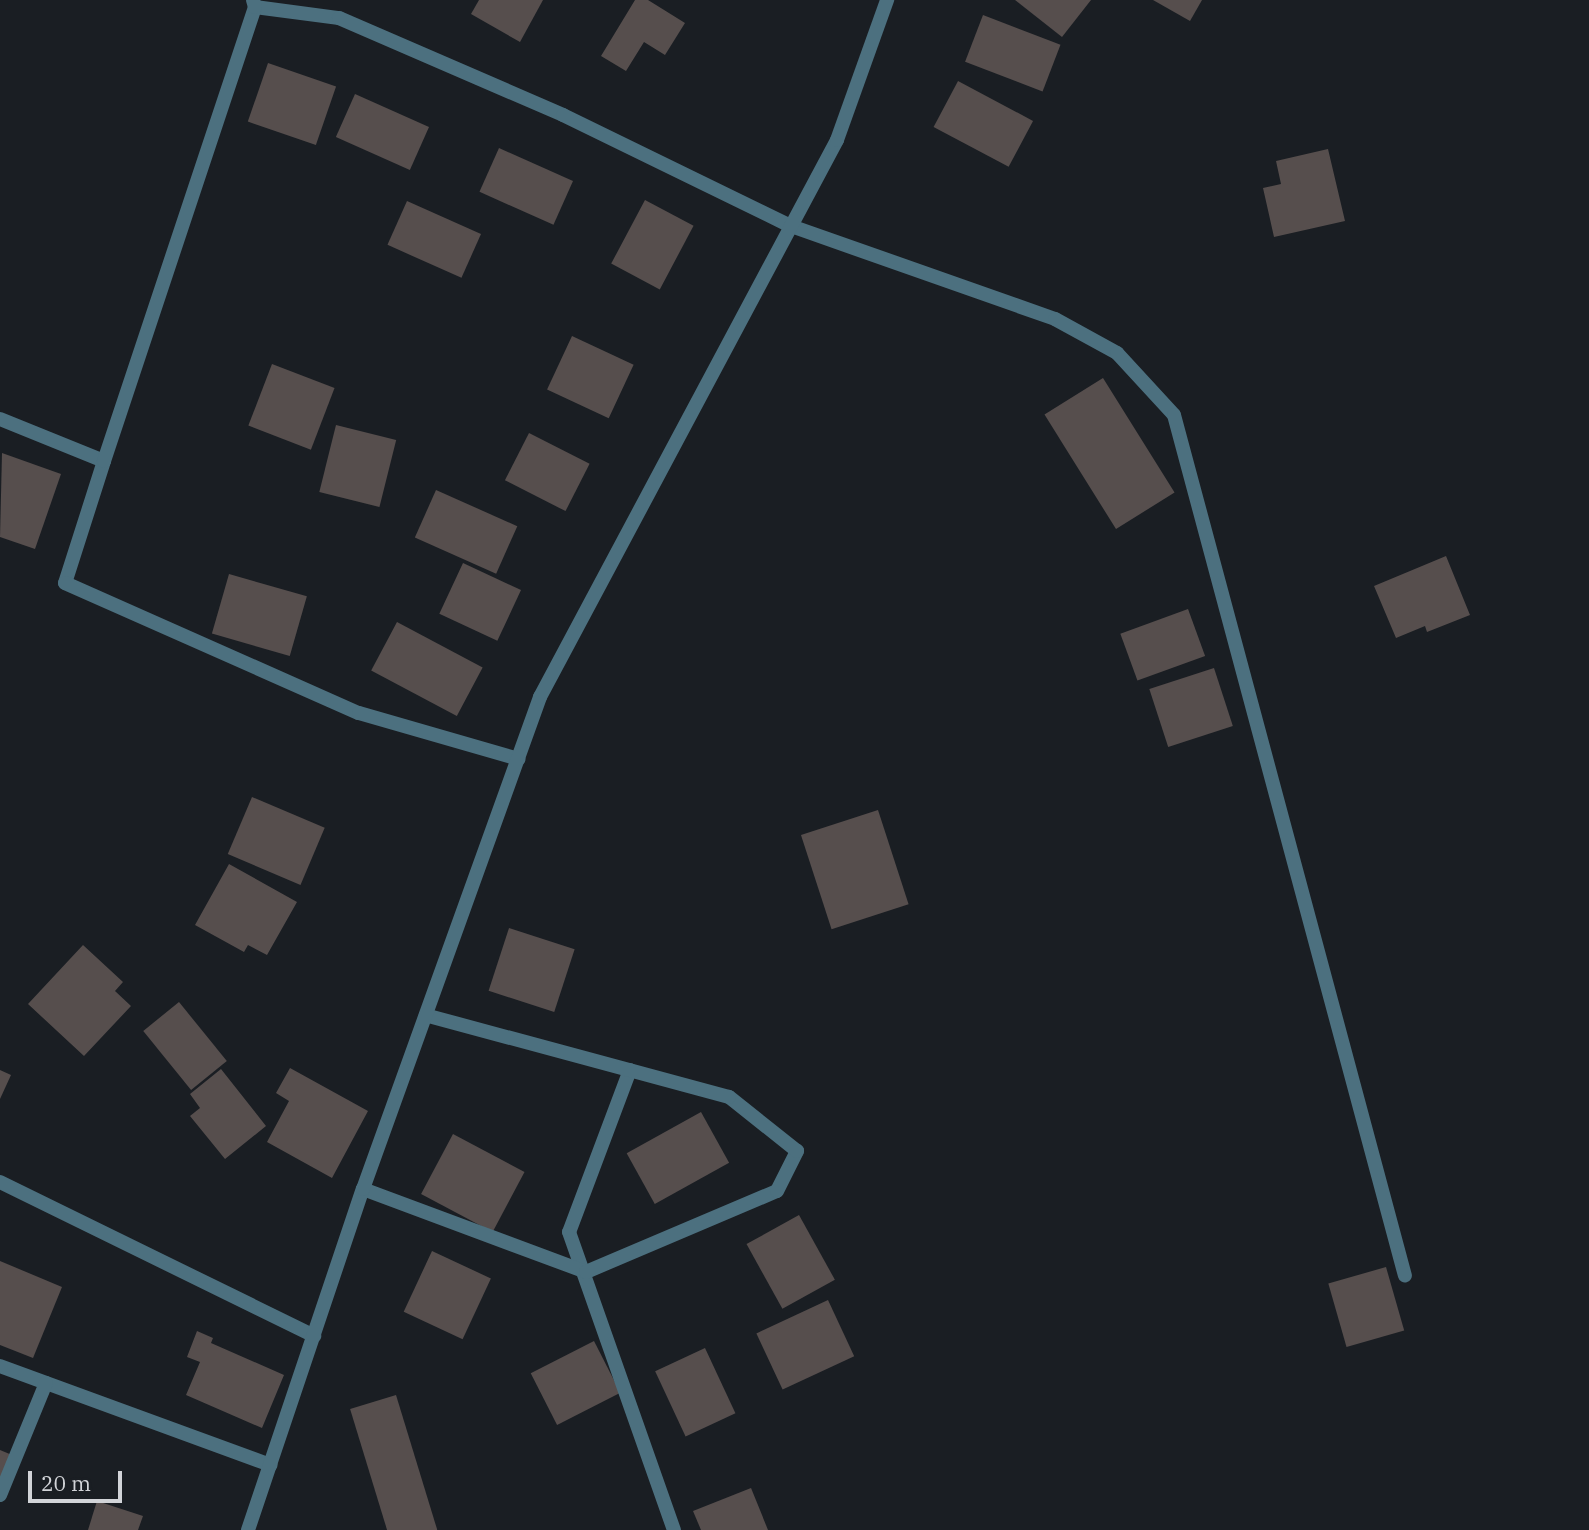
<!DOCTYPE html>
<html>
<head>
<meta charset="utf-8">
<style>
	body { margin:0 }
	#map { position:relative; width:1589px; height:1530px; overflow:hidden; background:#1a1e23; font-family:"IBM Plex Serif",serif }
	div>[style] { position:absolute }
	.building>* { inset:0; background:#564e4d; transform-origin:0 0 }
	.street>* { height:14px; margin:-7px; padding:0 7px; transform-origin:7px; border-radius:7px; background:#4c707f }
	span { translate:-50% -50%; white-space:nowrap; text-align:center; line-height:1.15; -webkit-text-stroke:5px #1a1e23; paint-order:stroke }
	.scale { position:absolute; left:28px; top:1471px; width:94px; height:32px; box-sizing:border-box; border:4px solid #d2d4d8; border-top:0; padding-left:9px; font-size:21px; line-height:24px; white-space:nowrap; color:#d2d4d8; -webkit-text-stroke:5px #1a1e23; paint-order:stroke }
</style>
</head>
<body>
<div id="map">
	<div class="building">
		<div style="clip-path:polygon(479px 0,543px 0,520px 42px,471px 14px)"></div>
		<div style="clip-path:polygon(635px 0,648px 0,685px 23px,665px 55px,644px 42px,626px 71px,601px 56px)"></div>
		<div style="clip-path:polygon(1015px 0,1091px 0,1062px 37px)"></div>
		<div style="clip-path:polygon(1153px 0,1202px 0,1190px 21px)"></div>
		<div style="left:983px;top:15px;width:83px;height:50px;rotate:21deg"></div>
		<div style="left:268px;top:63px;width:72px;height:62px;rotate:19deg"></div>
		<div style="left:958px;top:81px;width:85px;height:52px;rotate:28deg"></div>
		<div style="left:355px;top:94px;width:81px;height:47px;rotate:24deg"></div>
		<div style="left:499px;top:148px;width:81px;height:48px;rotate:24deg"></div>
		<div style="clip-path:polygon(1328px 149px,1345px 221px,1274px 237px,1263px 188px,1281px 184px,1276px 161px)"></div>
		<div style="left:645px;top:200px;width:55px;height:72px;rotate:28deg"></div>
		<div style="left:407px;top:201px;width:81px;height:48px;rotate:24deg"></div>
		<div style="left:572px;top:336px;width:68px;height:59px;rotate:25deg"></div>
		<div style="left:272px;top:364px;width:67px;height:66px;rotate:21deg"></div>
		<div style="left:1103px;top:378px;width:135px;height:69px;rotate:58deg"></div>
		<div style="left:336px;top:425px;width:62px;height:69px;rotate:14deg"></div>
		<div style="left:529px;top:433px;width:68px;height:53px;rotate:27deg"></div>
		<div style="clip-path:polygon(2px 453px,61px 474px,35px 549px,0 537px)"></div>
		<div style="left:436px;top:490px;width:89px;height:52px;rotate:24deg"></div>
		<div style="clip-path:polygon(1446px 556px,1470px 615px,1427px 632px,1425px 626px,1396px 638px,1374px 586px)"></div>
		<div style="left:463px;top:563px;width:64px;height:56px;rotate:25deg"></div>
		<div style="left:229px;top:574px;width:81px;height:62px;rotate:16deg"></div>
		<div style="left:1188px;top:609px;width:50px;height:72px;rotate:70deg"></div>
		<div style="left:397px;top:622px;width:97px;height:55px;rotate:28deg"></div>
		<div style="left:1214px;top:668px;width:61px;height:68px;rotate:72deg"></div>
		<div style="left:252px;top:797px;width:79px;height:62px;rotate:23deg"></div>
		<div style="left:878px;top:810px;width:99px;height:81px;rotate:72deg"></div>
		<div style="clip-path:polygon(229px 864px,297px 902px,267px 955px,248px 945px,244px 952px,195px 925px)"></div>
		<div style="left:509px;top:928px;width:69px;height:66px;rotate:18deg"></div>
		<div style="clip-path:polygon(83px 945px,123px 982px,115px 991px,131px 1006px,84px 1056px,28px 1004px)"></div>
		<div style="left:179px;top:1002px;width:76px;height:46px;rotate:51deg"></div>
		<div style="clip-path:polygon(290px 1068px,368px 1111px,332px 1178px,267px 1142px,289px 1101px,276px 1093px)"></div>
		<div style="clip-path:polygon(221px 1069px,266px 1126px,225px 1159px,190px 1116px,200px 1108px,190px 1094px)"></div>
		<div style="clip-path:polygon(0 1070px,11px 1075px,0 1099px)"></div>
		<div style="left:701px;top:1112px;width:58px;height:85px;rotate:61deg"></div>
		<div style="left:453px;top:1134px;width:81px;height:68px;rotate:28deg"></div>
		<div style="left:799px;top:1215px;width:74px;height:60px;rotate:61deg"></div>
		<div style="left:432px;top:1251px;width:65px;height:67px;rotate:25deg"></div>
		<div style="clip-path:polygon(0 1261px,62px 1287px,33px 1358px,0 1345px)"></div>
		<div style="left:1386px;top:1267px;width:66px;height:60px;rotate:74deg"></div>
		<div style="left:828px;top:1300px;width:62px;height:79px;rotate:65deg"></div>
		<div style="clip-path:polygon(197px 1331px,213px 1338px,211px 1343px,284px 1375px,262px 1428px,186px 1395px,200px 1362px,187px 1357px)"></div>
		<div style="left:594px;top:1341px;width:58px;height:71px;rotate:63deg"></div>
		<div style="left:705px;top:1348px;width:72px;height:55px;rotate:65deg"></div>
		<div style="left:396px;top:1395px;width:141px;height:48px;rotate:73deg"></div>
		<div style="clip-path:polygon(0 1450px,12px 1455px,0 1481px)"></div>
		<div style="clip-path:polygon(751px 1488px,768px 1530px,701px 1530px,693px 1511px)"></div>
		<div style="clip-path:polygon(97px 1501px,143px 1516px,138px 1530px,88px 1530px)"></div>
	</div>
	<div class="street">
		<div style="left:255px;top:7px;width:85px;rotate:7.5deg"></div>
		<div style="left:339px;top:18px;width:244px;rotate:23.4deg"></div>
		<div style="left:563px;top:115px;width:254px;rotate:26deg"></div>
		<div style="left:791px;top:226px;width:280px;rotate:19.4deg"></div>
		<div style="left:1055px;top:319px;width:71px;rotate:28.7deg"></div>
		<div style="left:1117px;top:353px;width:84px;rotate:47.4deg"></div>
		<div style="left:1174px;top:415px;width:891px;rotate:74.98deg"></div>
		<div style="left:0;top:419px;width:112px;rotate:22deg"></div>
		<div style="left:104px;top:461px;width:128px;rotate:107.7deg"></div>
		<div style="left:65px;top:583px;width:321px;rotate:23.9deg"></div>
		<div style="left:359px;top:713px;width:166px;rotate:16.1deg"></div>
		<div style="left:104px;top:461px;width:478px;rotate:-71.6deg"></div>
		<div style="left:255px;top:7px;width:7px;rotate:-106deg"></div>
		<div style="left:630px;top:1070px;width:173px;rotate:110.6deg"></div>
		<div style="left:569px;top:1232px;width:316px;rotate:70.6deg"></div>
		<div style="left:0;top:1182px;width:350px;rotate:26.1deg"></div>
		<div style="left:363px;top:1189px;width:238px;rotate:20.4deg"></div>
		<div style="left:586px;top:1272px;width:207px;rotate:-23deg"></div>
		<div style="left:777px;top:1191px;width:45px;rotate:-63.4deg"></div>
		<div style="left:797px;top:1151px;width:87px;rotate:-141.5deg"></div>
		<div style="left:729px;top:1097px;width:314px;rotate:-164.9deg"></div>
		<div style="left:0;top:1366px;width:288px;rotate:20.1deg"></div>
		<div style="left:0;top:1495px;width:121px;rotate:-67.7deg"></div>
		<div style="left:248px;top:1530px;width:360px;rotate:-71.4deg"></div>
		<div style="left:363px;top:1189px;width:523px;rotate:-70.21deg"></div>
		<div style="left:540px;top:697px;width:631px;rotate:-61.93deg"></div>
		<div style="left:837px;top:140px;width:149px;rotate:-70.3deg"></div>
	</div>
	<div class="scale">20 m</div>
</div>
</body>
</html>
